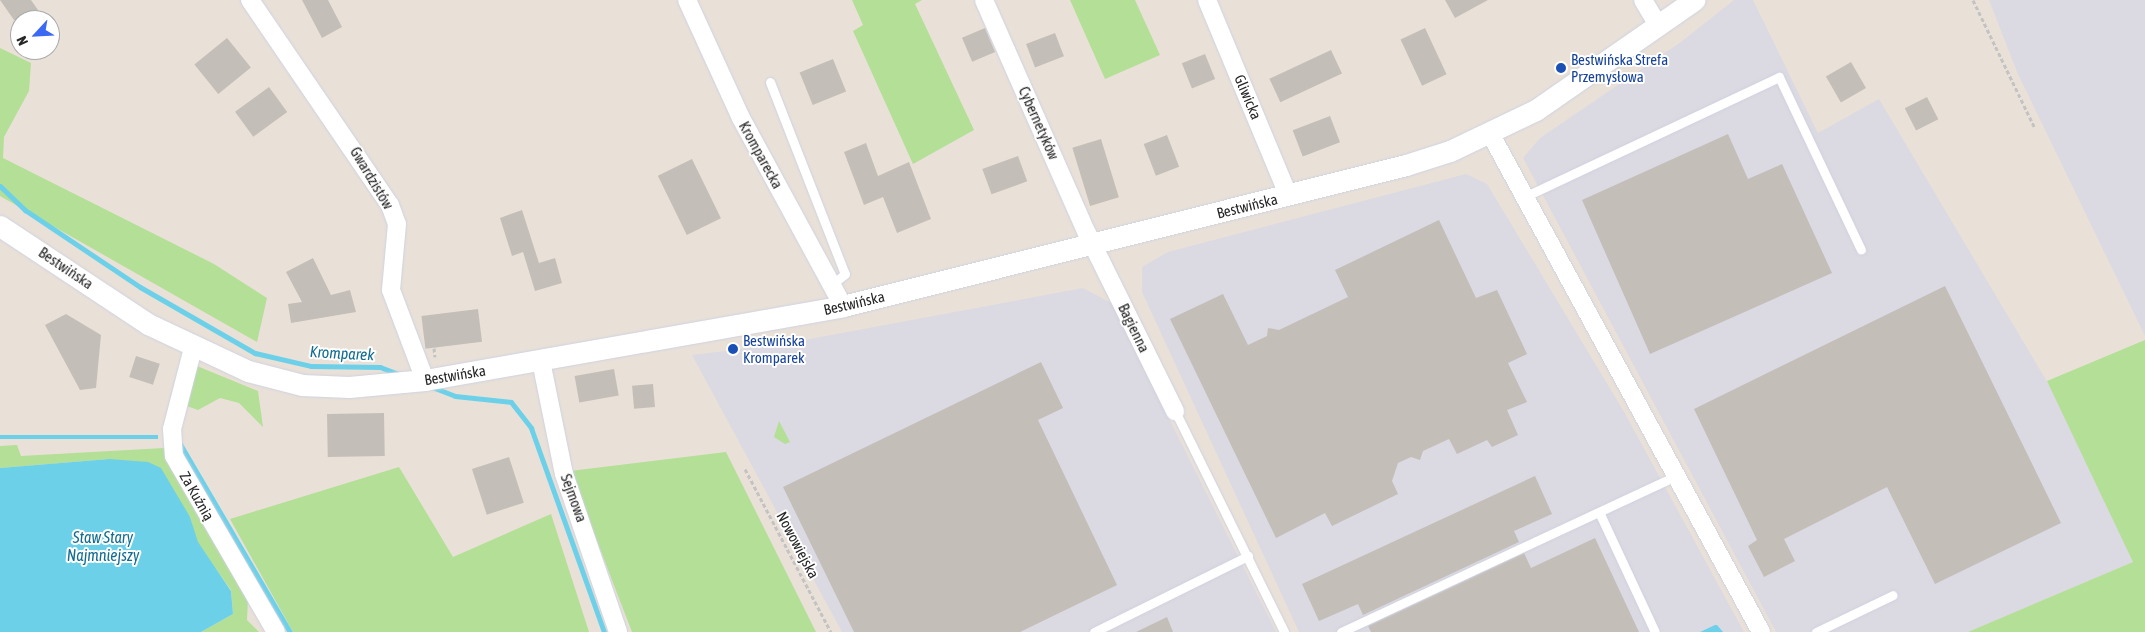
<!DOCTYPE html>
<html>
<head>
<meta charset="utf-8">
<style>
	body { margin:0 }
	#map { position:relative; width:2145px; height:632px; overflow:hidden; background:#e9e1d8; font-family:"Asap Condensed",sans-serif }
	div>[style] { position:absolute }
	.industrial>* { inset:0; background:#dbd9e1 }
	.green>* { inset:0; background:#b3df96 }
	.water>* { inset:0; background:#6dd0e9; transform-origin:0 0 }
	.stream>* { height:5px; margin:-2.5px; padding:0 2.5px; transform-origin:2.5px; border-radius:2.5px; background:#6dd0e9 }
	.building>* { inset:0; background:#c4beb8; transform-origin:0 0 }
	.path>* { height:3px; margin-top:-1.5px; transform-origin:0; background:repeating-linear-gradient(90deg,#c3c3c3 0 4px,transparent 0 6.5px) }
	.roads { filter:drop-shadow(0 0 1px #ced2e0) drop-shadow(0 0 1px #ced2e0) }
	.service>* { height:9px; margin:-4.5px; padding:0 4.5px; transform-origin:4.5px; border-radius:4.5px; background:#fff }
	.minor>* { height:18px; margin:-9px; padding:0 9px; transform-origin:9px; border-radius:9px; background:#fff }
	.tertiary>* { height:21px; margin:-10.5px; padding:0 10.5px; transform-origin:10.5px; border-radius:10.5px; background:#fff }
	.dots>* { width:14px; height:14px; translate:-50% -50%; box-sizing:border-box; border:2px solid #fff; border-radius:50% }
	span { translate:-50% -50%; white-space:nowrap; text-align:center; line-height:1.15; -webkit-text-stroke:4px #fff; paint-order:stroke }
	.transit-label { font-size:15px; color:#164399 }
	.left { translate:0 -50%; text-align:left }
	.street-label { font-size:15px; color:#272727 }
	.water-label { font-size:16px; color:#116c90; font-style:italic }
	.north { position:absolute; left:10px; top:10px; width:50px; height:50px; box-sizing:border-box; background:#fff; border:1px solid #a9a9a9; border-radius:50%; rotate:245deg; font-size:14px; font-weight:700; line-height:20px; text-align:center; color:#272727 }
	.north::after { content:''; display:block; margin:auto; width:18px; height:22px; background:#3c69f3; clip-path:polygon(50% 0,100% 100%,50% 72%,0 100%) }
</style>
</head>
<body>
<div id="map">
	<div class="industrial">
		<div style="clip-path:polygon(1734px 0,1753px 0,1818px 133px,1879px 99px,2062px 407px,2133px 562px,1968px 632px,1776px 632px,1523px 158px,1540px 138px,1681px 42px)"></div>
		<div style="clip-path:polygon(1989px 0,2145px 0,2145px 336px,2017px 72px)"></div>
		<div style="clip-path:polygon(1466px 174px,1487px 184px,1623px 410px,1744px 632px,1299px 632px,1142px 292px,1142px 267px,1168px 252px)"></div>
		<div style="clip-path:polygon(1083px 288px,1111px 303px,1276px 632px,842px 632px,692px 355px,783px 344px)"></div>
	</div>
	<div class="green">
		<div style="clip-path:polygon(852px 0,922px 0,915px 4px,974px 130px,913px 164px,853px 31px,863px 25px)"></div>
		<div style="clip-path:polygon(1070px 0,1135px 0,1160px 55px,1105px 79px)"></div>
		<div style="clip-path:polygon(0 48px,31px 63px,29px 91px,4px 137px,3px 158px,214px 264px,267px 298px,257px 342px,0 196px)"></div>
		<div style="clip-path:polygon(2145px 340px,2145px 632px,1968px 632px,2133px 562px,2047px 381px)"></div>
		<div style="clip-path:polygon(197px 366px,258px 391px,263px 427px,239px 403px,220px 398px,198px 410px,181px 404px)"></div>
		<div style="clip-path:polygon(779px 421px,790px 442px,785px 444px,774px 437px)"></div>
		<div style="clip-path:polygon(17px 445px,21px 456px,164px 448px,248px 598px,247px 620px,259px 632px,201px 632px,233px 614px,231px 590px,197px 542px,190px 517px,109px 459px,0 468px,0 446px)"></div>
		<div style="clip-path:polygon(726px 452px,816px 632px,632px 632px,570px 471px)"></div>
		<div style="clip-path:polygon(399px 467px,453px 557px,551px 514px,589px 632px,293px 632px,230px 519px)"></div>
	</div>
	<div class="water">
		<div style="left:158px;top:435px;width:4px;height:159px;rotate:90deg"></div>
		<div style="clip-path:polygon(109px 459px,148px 462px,161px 468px,190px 517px,198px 542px,231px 591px,233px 614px,201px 632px,0 632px,0 468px)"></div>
		<div style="clip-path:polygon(1717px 625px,1723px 632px,1700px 632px,1715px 625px)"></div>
	</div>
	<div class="stream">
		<div style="left:0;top:186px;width:35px;rotate:44deg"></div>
		<div style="left:25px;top:210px;width:138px;rotate:33.8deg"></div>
		<div style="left:140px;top:287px;width:133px;rotate:29.9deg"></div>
		<div style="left:255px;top:353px;width:57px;rotate:13.1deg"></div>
		<div style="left:311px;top:366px;width:69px;rotate:0.8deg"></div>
		<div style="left:380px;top:367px;width:19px;rotate:21deg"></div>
		<div style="left:432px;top:387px;width:25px;rotate:21deg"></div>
		<div style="left:455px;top:396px;width:56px;rotate:6.1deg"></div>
		<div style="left:511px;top:402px;width:33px;rotate:52deg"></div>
		<div style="left:531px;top:428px;width:217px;rotate:70.3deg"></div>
		<div style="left:180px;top:444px;width:218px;rotate:59.7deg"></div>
	</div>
	<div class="building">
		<div style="clip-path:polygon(0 0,31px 0,45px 20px,14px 20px)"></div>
		<div style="clip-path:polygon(302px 0,328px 0,342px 27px,322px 38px)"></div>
		<div style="clip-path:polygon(1445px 0,1488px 0,1455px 18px)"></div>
		<div style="left:985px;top:28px;width:26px;height:25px;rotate:67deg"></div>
		<div style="left:1425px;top:28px;width:51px;height:27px;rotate:65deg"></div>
		<div style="left:1055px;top:33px;width:25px;height:31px;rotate:69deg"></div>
		<div style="left:227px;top:38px;width:38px;height:42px;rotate:51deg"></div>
		<div style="left:1331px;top:50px;width:26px;height:68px;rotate:65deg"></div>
		<div style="left:1205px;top:54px;width:27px;height:25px;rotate:68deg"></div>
		<div style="left:833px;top:59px;width:35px;height:36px;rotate:68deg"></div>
		<div style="left:1851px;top:62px;width:30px;height:29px;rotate:60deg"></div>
		<div style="left:269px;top:87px;width:31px;height:42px;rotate:54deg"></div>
		<div style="left:1927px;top:97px;width:25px;height:25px;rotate:63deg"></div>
		<div style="left:1330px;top:116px;width:28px;height:40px;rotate:69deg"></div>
		<div style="clip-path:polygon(1728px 134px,1748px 179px,1782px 164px,1832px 273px,1650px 354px,1582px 200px)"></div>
		<div style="left:1167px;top:135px;width:34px;height:25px;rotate:69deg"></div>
		<div style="left:1101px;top:139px;width:61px;height:30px;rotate:73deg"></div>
		<div style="clip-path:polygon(866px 143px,878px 176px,909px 162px,931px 219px,897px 233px,883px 197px,864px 205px,844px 152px)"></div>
		<div style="left:1018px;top:156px;width:27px;height:38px;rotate:70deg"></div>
		<div style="left:692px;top:159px;width:66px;height:38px;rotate:64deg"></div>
		<div style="clip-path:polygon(522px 210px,539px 263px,555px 258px,562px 283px,535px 291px,523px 252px,512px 256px,500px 218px)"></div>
		<div style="clip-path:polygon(1439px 220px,1476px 298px,1497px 290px,1527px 354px,1508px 363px,1527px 402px,1507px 410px,1518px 435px,1492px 447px,1487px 440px,1457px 454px,1449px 439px,1423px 451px,1420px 460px,1411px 457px,1398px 463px,1392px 481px,1398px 494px,1332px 526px,1325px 513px,1276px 538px,1170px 319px,1223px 294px,1248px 345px,1267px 336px,1268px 328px,1279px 330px,1348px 297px,1335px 270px)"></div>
		<div style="clip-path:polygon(313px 258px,331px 295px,350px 290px,356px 312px,291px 323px,288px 304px,302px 302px,286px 272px)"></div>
		<div style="clip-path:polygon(1945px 286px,2061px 523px,1935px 584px,1887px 487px,1784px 539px,1795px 561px,1764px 577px,1748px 546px,1757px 540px,1694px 409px)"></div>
		<div style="left:478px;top:309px;width:33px;height:57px;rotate:83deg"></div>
		<div style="clip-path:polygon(66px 314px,101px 335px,96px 388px,80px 390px,45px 325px)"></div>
		<div style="left:136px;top:356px;width:25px;height:22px;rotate:18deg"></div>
		<div style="clip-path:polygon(1041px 362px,1063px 408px,1038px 420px,1117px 585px,1020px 632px,854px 632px,783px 487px)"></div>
		<div style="left:614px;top:369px;width:27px;height:40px;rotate:80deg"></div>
		<div style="left:653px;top:384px;width:23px;height:21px;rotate:85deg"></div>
		<div style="left:384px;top:413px;width:43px;height:57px;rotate:89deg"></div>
		<div style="left:509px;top:457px;width:48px;height:39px;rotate:72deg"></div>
		<div style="clip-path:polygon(1535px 476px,1552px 514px,1514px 531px,1519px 542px,1363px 615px,1358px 604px,1319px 621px,1302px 584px)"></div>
		<div style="clip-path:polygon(1595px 538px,1639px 632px,1371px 632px,1368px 626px,1524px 553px,1531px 568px)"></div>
		<div style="clip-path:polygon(1167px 617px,1173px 632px,1136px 632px)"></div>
	</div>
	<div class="path">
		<div style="left:1973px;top:0;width:142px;rotate:64.2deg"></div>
		<div style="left:434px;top:348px;width:9px;rotate:84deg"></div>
		<div style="left:745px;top:469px;width:184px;rotate:62.2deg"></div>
	</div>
	<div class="roads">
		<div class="service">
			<div style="left:770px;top:82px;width:206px;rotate:68.7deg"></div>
			<div style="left:845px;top:274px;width:18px;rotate:142deg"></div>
			<div style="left:1522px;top:198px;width:284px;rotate:-25.2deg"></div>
			<div style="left:1779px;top:77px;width:191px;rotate:64.6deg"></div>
			<div style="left:1175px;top:411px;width:246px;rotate:63.7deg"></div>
			<div style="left:1599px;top:512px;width:132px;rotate:65deg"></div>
			<div style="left:1094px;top:632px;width:172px;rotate:-26.3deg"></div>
			<div style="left:1341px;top:632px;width:369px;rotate:-25deg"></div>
			<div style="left:1816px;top:632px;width:85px;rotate:-25.7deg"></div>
		</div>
		<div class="minor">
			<div style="left:250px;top:0;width:248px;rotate:55.7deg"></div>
			<div style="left:390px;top:205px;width:20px;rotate:70deg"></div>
			<div style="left:397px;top:224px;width:66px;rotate:95.2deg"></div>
			<div style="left:391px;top:290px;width:96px;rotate:69.3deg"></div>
			<div style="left:687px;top:0;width:130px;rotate:65.4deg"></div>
			<div style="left:741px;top:118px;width:214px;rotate:61.5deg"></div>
			<div style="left:984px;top:0;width:255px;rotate:66.2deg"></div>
			<div style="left:1087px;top:233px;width:199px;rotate:63.7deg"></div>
			<div style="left:1207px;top:0;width:211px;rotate:67.4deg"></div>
			<div style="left:1643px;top:0;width:31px;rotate:59deg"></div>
			<div style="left:1490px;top:133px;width:568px;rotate:61.49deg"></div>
			<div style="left:193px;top:348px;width:84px;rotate:104.5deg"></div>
			<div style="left:172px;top:429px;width:27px;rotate:86deg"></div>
			<div style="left:174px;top:456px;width:203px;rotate:59.9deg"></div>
			<div style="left:541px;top:361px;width:115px;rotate:78.5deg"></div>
			<div style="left:564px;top:474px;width:167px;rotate:71.1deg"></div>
		</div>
		<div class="tertiary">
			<div style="left:0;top:226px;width:178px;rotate:33.5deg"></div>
			<div style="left:148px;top:324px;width:110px;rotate:25.2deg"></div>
			<div style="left:248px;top:371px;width:56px;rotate:14.5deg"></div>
			<div style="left:302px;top:385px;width:47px;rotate:2.4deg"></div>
			<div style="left:349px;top:387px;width:76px;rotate:-5.3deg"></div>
			<div style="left:425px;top:380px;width:424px;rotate:-10deg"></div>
			<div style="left:843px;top:306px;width:580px;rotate:-14.06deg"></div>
			<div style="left:1406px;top:165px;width:46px;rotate:-17.7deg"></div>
			<div style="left:1450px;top:151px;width:95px;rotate:-25.5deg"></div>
			<div style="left:1536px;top:110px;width:193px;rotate:-34.8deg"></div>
		</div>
	</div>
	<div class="dots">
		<div style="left:1561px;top:68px;background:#1a4fb4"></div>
		<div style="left:733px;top:349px;background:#1a4fb4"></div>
	</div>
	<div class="transit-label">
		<span class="left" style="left:1571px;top:68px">Bestwińska Strefa<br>Przemysłowa</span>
		<span class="left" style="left:743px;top:349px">Bestwińska<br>Kromparek</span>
	</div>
	<div class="street-label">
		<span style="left:1248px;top:97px;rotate:67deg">Gliwicka</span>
		<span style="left:1039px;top:123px;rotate:66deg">Cybernetyków</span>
		<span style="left:761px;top:155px;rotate:61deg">Kromparecka</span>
		<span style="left:372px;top:178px;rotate:59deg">Gwardzistów</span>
		<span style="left:1247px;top:206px;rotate:-14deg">Bestwińska</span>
		<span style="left:66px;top:268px;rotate:34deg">Bestwińska</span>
		<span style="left:854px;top:303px;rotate:-13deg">Bestwińska</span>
		<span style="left:1134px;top:328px;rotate:64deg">Bagienna</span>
		<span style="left:455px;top:375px;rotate:-9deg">Bestwińska</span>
		<span style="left:197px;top:496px;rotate:60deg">Za Kuźnią</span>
		<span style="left:574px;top:498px;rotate:70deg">Sejmowa</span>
		<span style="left:798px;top:545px;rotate:62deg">Nowowiejska</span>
	</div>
	<div class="water-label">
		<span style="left:342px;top:353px;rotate:3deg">Kromparek</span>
		<span style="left:103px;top:546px">Staw Stary<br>Najmniejszy</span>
	</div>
	<div class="north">N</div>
</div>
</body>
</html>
